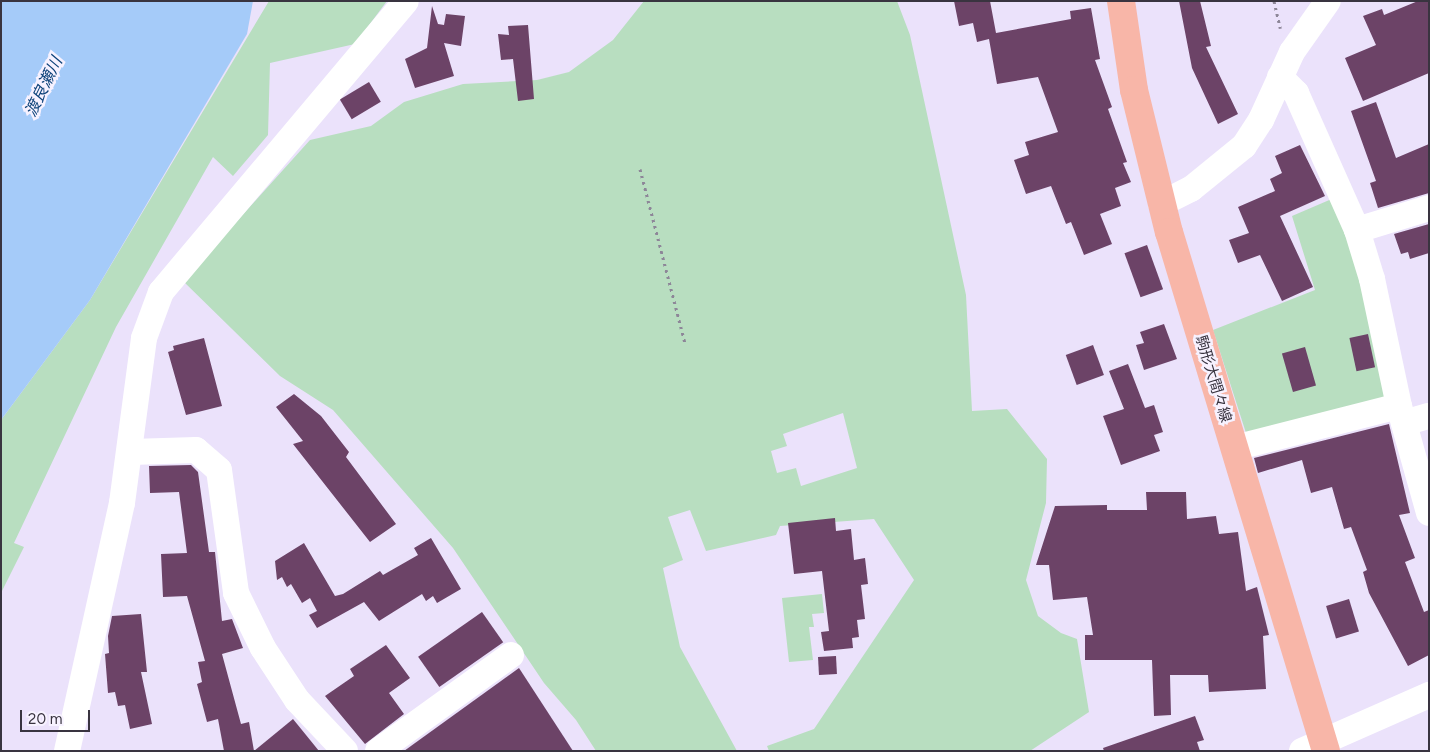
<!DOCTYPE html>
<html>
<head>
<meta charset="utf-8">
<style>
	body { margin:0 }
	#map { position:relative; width:1430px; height:752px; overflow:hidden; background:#ebe2fb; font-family:Figtree,"Noto Sans JP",sans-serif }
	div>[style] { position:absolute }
	.green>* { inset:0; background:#b8dec0 }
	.water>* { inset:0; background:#a5cbf9 }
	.building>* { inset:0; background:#6c4367; transform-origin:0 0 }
	.path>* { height:3px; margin-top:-1.5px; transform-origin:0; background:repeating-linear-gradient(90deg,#8d8698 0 2.5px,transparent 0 6.5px) }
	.minor>* { height:26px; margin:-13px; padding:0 13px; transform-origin:13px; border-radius:13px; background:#fff }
	.major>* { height:28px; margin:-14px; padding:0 14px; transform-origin:14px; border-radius:14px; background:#f8b6a8 }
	span { translate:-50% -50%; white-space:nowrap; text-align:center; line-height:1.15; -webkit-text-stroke:5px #f7f2ff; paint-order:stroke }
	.street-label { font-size:15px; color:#393440 }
	.water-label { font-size:16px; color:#0e437a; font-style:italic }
	.frame { position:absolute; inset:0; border:2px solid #393440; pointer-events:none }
	.scale { position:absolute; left:20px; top:710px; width:70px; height:22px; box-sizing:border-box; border:2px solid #393440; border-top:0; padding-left:6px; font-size:15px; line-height:18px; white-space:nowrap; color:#393440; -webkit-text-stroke:4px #f7f2ff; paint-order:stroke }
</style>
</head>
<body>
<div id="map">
	<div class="green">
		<div style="clip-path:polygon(269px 1px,387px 1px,355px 44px,270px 63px,268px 135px,233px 176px,213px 157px,116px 327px,14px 543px,24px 547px,1px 593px,1px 420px,90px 300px)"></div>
		<div style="clip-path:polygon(evenodd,644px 1px,897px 1px,910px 35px,966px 295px,972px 411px,1007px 409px,1047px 459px,1046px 503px,1026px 580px,1038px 616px,1061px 633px,1077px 639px,1089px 712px,1030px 751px,769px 751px,767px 746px,814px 729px,914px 580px,874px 519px,780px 526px,776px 535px,706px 551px,690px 510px,668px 517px,683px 560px,663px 568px,680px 647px,737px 751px,596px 751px,576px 720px,544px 683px,453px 548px,333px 410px,280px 376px,183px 281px,310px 140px,371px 126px,404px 102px,463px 84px,537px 80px,569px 72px,613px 40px,644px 1px,843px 413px,857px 468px,801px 486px,796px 468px,777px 473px,771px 451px,787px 446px,783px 434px,843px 413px)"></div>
		<div style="clip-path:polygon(1334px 198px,1349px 234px,1393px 403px,1246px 433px,1213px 330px,1315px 290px,1292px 216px)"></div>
		<div style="clip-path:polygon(822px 594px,824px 613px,812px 614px,814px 627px,809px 627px,813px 660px,789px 662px,782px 598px)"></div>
	</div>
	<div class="water">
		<div style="clip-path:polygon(1px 1px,253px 1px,247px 34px,90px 300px,1px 420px)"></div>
	</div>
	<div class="building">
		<div style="clip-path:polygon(954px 1px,990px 1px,996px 33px,1071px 19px,1070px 11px,1091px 8px,1100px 59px,1095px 60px,1112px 107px,1108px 109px,1127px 162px,1123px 163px,1131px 182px,1115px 188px,1121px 206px,1100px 214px,1112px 244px,1084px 255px,1071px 222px,1066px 224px,1051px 186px,1026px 194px,1014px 160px,1029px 155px,1025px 142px,1058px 132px,1038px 77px,997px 84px,989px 39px,977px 42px,973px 23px,959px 26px)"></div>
		<div style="clip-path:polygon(1179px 1px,1200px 1px,1211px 46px,1206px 47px,1238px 114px,1218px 124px,1192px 68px)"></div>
		<div style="clip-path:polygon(1418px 1px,1429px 1px,1429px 73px,1363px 101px,1345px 58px,1376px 45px,1363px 16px,1382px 9px,1384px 15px)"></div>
		<div style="clip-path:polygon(432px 6px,438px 24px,444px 25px,446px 14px,465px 16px,461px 46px,444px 43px,454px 76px,415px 88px,405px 59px,427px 48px)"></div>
		<div style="clip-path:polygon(528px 25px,534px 99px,518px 101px,513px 59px,501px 60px,498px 34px,509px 35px,508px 26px)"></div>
		<div style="left:369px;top:82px;width:23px;height:34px;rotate:59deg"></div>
		<div style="clip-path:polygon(1376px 102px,1396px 158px,1429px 144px,1429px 193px,1378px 208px,1370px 183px,1376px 181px,1351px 111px)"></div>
		<div style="clip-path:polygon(1300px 145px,1325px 196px,1280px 216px,1313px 287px,1282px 301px,1260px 255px,1238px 263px,1229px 240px,1249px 233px,1238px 207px,1275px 191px,1270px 179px,1282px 173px,1275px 156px)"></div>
		<div style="clip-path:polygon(1429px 224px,1429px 253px,1410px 259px,1408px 252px,1401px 254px,1394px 234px)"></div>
		<div style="left:1147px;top:245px;width:47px;height:24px;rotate:70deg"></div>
		<div style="clip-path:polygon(1164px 324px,1177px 359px,1144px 370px,1136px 345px,1144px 343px,1140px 332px)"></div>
		<div style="left:1368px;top:334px;width:34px;height:19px;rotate:78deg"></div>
		<div style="clip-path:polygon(204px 338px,222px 406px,186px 415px,168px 352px,174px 350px,173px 346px)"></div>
		<div style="left:1093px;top:345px;width:32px;height:29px;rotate:70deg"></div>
		<div style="left:1305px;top:347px;width:40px;height:24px;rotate:74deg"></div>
		<div style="clip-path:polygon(1128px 364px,1145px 408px,1154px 405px,1163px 432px,1154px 435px,1160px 451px,1121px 465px,1103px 416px,1124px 409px,1109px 371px)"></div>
		<div style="clip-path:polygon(294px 394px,321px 416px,349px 452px,346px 457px,396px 524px,370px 542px,293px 444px,303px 441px,276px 407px)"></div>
		<div style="clip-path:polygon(1389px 424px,1410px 513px,1399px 515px,1415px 558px,1405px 562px,1424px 612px,1429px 610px,1429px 655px,1408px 666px,1369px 593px,1363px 572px,1367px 570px,1351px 527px,1344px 529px,1332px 487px,1311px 493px,1302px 460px,1258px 473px,1254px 458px)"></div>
		<div style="clip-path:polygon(191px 465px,198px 472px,209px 552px,215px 552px,222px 621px,232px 619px,243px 648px,222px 654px,241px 724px,249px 722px,254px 751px,224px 751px,218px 719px,207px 722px,197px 684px,202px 682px,198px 662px,205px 661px,187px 596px,163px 597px,161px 554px,187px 553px,179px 492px,150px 493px,149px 466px)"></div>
		<div style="clip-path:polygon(1146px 492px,1186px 492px,1187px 519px,1216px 516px,1219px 534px,1238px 532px,1246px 591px,1257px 587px,1269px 635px,1263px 636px,1266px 689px,1209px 692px,1208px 675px,1170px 675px,1171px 715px,1154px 716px,1152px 660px,1085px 660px,1085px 635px,1093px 635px,1087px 597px,1053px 600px,1049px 565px,1036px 565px,1055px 506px,1107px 505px,1107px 510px,1147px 510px)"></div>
		<div style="clip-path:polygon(835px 518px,836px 531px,851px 529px,854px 560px,865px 558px,868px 584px,861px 585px,865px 619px,857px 620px,859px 637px,852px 638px,853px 648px,824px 651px,821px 632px,829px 631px,822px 571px,794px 574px,788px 523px)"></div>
		<div style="clip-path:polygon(431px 538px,461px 589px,437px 603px,433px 596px,426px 601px,422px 594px,379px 621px,364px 602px,317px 628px,309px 615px,317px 611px,310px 598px,302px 603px,291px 584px,287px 587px,282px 577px,277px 580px,275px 561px,304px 543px,335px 596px,343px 594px,380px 571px,383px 575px,418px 555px,414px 548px)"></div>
		<div style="left:1349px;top:599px;width:34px;height:24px;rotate:73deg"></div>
		<div style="left:482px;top:612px;width:37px;height:78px;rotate:55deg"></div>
		<div style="clip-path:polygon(141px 614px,147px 672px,141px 672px,152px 724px,130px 729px,125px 705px,118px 706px,115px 692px,108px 693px,105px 654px,109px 653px,108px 636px,112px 616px)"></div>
		<div style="clip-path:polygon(386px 645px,410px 678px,389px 693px,404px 714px,365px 744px,325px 696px,354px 676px,350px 669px)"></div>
		<div style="left:836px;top:656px;width:18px;height:18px;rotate:87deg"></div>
		<div style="clip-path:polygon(519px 668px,573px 751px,404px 751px)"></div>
		<div style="clip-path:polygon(1195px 716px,1204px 740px,1197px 742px,1200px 751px,1104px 751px,1103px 748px)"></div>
		<div style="clip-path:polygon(293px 719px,319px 751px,254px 751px)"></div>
	</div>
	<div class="path">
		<div style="left:1274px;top:1px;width:28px;rotate:77deg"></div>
		<div style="left:640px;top:169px;width:180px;rotate:75.5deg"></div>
	</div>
	<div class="minor">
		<div style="left:1280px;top:77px;width:23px;rotate:45deg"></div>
		<div style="left:1296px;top:93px;width:150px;rotate:66deg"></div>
		<div style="left:1357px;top:230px;width:51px;rotate:73deg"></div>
		<div style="left:1372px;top:279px;width:130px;rotate:78deg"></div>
		<div style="left:1399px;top:406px;width:111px;rotate:74.3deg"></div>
		<div style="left:1161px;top:204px;width:34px;rotate:-27deg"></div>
		<div style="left:1191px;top:189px;width:68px;rotate:-39.1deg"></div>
		<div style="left:1244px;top:146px;width:31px;rotate:-57deg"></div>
		<div style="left:1261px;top:120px;width:75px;rotate:-65.5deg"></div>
		<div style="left:1292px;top:52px;width:62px;rotate:-54.8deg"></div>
		<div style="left:1357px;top:230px;width:75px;rotate:-17deg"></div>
		<div style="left:1404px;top:423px;width:26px;rotate:-16deg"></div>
		<div style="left:1234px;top:448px;width:170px;rotate:-14.3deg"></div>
		<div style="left:131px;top:452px;width:65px;rotate:-1.8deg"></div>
		<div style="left:196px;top:450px;width:30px;rotate:41deg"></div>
		<div style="left:219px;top:470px;width:124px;rotate:82.1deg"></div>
		<div style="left:236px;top:593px;width:61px;rotate:63.9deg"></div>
		<div style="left:263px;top:648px;width:62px;rotate:56.8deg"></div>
		<div style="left:297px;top:700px;width:70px;rotate:46.7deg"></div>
		<div style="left:67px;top:751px;width:254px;rotate:-77.5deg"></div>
		<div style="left:122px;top:503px;width:166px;rotate:-82.4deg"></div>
		<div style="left:144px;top:338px;width:49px;rotate:-69.7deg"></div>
		<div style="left:161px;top:292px;width:380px;rotate:-49.9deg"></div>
		<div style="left:378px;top:751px;width:164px;rotate:-35.8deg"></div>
		<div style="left:1302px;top:751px;width:139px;rotate:-23.8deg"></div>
	</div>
	<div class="major">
		<div style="left:1121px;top:1px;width:90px;rotate:81.7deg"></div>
		<div style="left:1134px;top:90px;width:146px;rotate:76.2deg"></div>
		<div style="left:1169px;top:232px;width:542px;rotate:73.17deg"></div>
	</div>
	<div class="street-label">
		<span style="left:1213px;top:379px;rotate:73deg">駒形大間々線</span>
	</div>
	<div class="water-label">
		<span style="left:44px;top:87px;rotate:-64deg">渡良瀬川</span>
	</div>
	<div class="frame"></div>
	<div class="scale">20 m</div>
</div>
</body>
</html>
